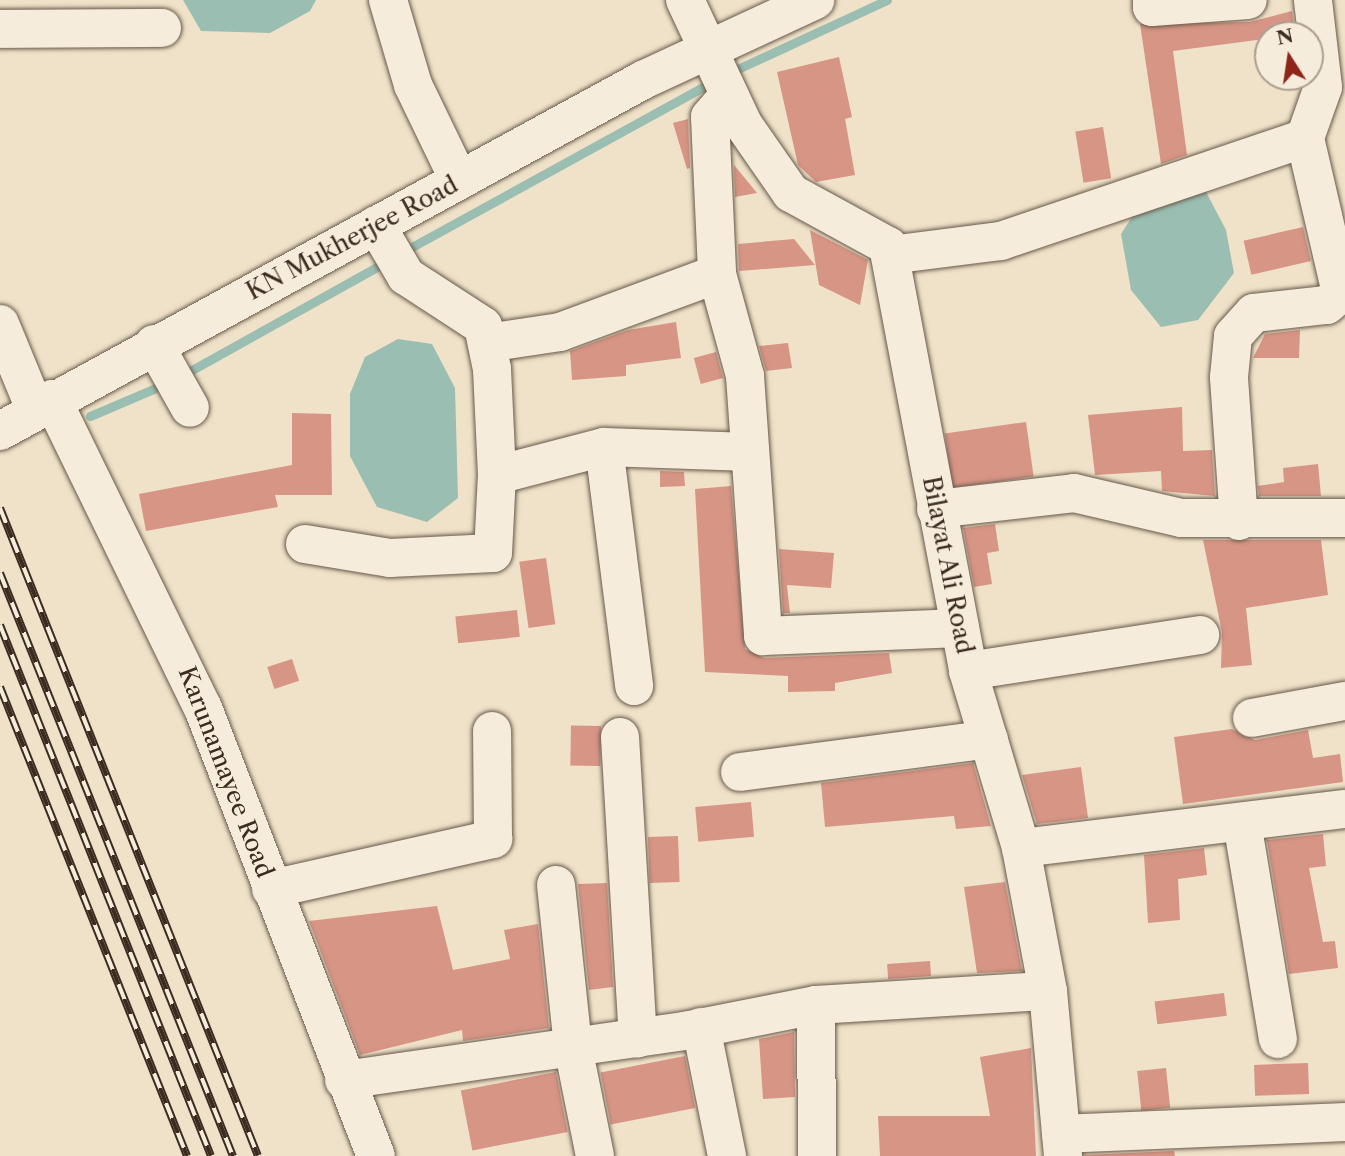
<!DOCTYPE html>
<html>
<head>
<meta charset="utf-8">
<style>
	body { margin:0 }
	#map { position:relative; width:1345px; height:1156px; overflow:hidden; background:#efe2c8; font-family:"Libre Caslon Text",serif }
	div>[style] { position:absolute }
	.water>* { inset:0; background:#9abeb1 }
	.stream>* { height:9px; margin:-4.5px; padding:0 4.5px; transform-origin:4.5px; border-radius:4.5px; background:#9abeb1 }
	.building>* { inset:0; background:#d79585; transform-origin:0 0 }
	.roads { filter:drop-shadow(0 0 2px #68594a) drop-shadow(0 0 2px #68594a) }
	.minor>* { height:38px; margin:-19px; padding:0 19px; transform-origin:19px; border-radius:19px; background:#f5ecdb }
	.rail>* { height:8px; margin-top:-4px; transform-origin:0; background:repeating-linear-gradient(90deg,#f5ecdb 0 16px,#3b2b20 0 32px); box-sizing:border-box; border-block:2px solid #3b2b20 }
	span { translate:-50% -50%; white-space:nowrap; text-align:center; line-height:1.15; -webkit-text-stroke:5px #f5ecdb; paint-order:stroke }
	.street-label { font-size:24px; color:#3b2b20 }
	.north { position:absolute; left:1254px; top:21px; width:70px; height:70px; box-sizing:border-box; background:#f5ecdb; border:2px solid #ab9f90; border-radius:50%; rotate:348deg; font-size:19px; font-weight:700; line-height:28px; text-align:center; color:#3b2b20 }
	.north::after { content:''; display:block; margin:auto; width:24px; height:32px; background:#8f2418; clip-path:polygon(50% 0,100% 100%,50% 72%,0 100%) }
</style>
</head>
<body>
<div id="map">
	<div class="water">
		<div style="clip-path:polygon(183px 0,316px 0,310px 11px,270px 33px,201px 31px)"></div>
		<div style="clip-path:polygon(1206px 192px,1226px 230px,1234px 273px,1198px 320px,1161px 327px,1131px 290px,1121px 234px,1141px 203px)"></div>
		<div style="clip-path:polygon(398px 339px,432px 344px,455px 388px,458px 498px,427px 522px,377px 507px,350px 456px,350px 394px,365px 357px)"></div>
	</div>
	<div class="stream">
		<div style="left:729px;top:73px;width:174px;rotate:-24.8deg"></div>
		<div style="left:401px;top:253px;width:357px;rotate:-28.8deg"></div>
		<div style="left:181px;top:376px;width:235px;rotate:-29.1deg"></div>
		<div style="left:90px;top:416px;width:82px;rotate:-23.1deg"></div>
	</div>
	<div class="building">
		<div style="clip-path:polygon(1292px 11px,1295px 35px,1173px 51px,1187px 155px,1161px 164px,1140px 24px,1250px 22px)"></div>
		<div style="clip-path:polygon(839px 57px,852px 117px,845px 119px,855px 175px,816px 182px,798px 165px,777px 72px)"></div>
		<div style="clip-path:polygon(688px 119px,690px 168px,687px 169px,673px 123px)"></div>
		<div style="left:1103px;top:127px;width:52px;height:28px;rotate:81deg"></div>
		<div style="clip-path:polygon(734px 165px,757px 193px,735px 197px)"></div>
		<div style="left:1303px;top:227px;width:35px;height:61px;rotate:77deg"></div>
		<div style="clip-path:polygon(810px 230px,868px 260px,860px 305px,819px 285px)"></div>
		<div style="clip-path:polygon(794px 239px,815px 265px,739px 271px,738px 244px)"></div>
		<div style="clip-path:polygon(676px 322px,681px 358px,626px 365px,626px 376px,572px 380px,570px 351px,628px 330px)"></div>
		<div style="clip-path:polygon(1300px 330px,1299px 358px,1253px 358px,1265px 334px)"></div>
		<div style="clip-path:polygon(788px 343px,792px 368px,766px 371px,759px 346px)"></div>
		<div style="left:716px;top:352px;width:27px;height:23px;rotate:75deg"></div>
		<div style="clip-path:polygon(1182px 407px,1183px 451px,1212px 450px,1215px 496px,1162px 491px,1161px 471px,1095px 475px,1088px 415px)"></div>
		<div style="clip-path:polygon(292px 413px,331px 414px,332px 495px,275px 495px,278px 507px,146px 531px,139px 494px,292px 465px)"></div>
		<div style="left:1026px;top:422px;width:55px;height:82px;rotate:82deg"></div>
		<div style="clip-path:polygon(1318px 464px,1321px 496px,1259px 496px,1258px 486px,1284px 482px,1283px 468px)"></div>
		<div style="clip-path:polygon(660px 471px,684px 472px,685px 486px,660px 487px)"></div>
		<div style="clip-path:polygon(731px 486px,745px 649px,764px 658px,889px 653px,892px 673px,835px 683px,835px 691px,788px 692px,788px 676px,705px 672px,695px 489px)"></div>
		<div style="clip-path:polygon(995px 524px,999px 551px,987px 553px,992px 584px,974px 587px,963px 528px)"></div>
		<div style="clip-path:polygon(1203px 540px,1321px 540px,1328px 595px,1246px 608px,1252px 665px,1221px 668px,1222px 632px)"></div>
		<div style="clip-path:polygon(779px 549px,834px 553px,831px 588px,787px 585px,790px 613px,783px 613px)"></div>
		<div style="left:546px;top:558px;width:67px;height:27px;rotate:82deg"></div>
		<div style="left:517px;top:610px;width:27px;height:62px;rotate:84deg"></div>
		<div style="left:292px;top:659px;width:23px;height:26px;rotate:72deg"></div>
		<div style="left:601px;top:726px;width:40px;height:30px;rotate:91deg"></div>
		<div style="clip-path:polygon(1232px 729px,1255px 740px,1308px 730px,1313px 758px,1340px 754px,1343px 782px,1183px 804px,1174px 737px)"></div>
		<div style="clip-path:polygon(973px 763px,991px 826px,956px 829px,954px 816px,825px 827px,821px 783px)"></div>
		<div style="clip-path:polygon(1081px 767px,1088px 818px,1037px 824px,1022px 775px)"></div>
		<div style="left:751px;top:802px;width:35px;height:56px;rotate:85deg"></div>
		<div style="clip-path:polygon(1323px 834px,1326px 866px,1309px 868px,1323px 942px,1335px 941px,1338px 968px,1289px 974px,1267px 840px)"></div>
		<div style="left:678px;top:836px;width:46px;height:30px;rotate:88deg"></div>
		<div style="clip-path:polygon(1204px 848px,1207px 875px,1178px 879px,1180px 920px,1148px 923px,1144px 855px)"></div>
		<div style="clip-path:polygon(1005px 882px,1022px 971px,977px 973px,964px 887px)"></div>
		<div style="clip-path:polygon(607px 883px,613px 987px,589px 990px,578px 884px)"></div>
		<div style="clip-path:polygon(437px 906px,453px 970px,510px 959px,504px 930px,538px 924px,549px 1028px,463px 1041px,462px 1030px,360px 1055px,309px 921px)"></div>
		<div style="left:930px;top:961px;width:15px;height:43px;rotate:86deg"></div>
		<div style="left:1224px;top:993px;width:23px;height:70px;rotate:83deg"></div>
		<div style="clip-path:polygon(794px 1032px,795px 1097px,763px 1099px,759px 1039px)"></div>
		<div style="clip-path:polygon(1031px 1048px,1036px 1156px,880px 1156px,878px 1116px,990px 1116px,980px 1057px)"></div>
		<div style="left:685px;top:1056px;width:53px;height:86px;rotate:79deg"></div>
		<div style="left:1308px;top:1063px;width:31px;height:54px;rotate:88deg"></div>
		<div style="left:1166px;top:1068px;width:40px;height:29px;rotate:84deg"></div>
		<div style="left:556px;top:1072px;width:61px;height:97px;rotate:79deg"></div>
		<div style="clip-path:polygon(1174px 1151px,1175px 1156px,1085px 1156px,1085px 1155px)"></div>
	</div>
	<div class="roads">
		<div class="minor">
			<div style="left:388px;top:0;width:89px;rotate:73.6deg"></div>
			<div style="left:413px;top:85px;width:106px;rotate:64.2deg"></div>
			<div style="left:685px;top:0;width:137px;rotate:64.9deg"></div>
			<div style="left:743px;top:124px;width:84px;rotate:55.2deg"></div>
			<div style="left:791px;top:193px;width:111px;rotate:28.7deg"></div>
			<div style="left:888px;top:246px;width:432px;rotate:79.3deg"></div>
			<div style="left:968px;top:671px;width:185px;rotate:73.3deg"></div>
			<div style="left:1021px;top:848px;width:146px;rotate:79.3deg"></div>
			<div style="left:1048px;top:991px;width:166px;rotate:84.8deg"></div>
			<div style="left:1152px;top:0;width:7px;rotate:90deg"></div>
			<div style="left:1152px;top:7px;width:96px;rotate:-4.2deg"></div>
			<div style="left:0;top:29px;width:162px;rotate:-0.4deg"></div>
			<div style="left:729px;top:95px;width:29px;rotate:131deg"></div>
			<div style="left:710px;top:117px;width:157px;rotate:87.4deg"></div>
			<div style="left:717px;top:274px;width:106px;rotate:74.6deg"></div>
			<div style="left:745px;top:376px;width:261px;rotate:86deg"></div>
			<div style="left:763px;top:636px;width:197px;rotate:-2.3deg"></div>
			<div style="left:890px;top:255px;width:112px;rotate:-7.2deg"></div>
			<div style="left:1001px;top:241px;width:321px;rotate:-18.7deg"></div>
			<div style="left:1305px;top:138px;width:54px;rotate:-70.6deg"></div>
			<div style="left:1323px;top:87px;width:88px;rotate:-96.6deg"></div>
			<div style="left:0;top:324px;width:92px;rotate:67.6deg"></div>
			<div style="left:487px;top:343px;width:74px;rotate:-8.6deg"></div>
			<div style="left:560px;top:332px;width:167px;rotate:-20.3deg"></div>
			<div style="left:154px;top:344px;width:73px;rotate:60.6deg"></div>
			<div style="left:52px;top:399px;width:344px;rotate:64deg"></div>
			<div style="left:203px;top:708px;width:480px;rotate:68.9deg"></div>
			<div style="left:0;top:431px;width:733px;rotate:-28.63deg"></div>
			<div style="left:643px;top:80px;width:190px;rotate:-24.9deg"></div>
			<div style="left:604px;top:447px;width:241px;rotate:82.8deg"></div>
			<div style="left:497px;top:475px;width:111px;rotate:-14.7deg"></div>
			<div style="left:604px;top:447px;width:146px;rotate:2deg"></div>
			<div style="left:936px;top:509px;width:139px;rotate:-6.6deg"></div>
			<div style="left:1074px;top:493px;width:110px;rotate:13.2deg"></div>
			<div style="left:1181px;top:518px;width:164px"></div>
			<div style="left:1239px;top:521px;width:144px;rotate:-94deg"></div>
			<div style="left:1229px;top:377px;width:41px;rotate:-84.4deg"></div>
			<div style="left:1233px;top:336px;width:31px;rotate:-48deg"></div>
			<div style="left:1254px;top:313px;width:73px;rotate:-6.3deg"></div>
			<div style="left:1327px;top:305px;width:18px;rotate:-41deg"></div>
			<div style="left:1341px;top:293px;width:159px;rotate:-103.1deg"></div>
			<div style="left:305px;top:544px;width:86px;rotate:9.4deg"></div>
			<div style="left:390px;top:558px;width:103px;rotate:-2.8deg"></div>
			<div style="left:493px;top:553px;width:78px;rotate:-87.1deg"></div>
			<div style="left:497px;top:475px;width:106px;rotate:-92.7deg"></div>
			<div style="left:492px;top:369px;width:44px;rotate:-101.8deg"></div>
			<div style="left:483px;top:326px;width:92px;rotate:-147deg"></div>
			<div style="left:406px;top:276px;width:59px;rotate:-120.5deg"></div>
			<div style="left:968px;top:671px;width:235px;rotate:-8.8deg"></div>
			<div style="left:1252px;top:718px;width:95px;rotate:-10.4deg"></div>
			<div style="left:620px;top:737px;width:302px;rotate:86.6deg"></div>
			<div style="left:740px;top:772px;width:251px;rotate:-7.5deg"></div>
			<div style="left:1242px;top:822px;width:220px;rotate:80.6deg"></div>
			<div style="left:1021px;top:848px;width:326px;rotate:-6.9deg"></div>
			<div style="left:556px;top:885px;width:163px;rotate:84deg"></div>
			<div style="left:573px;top:1047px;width:111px;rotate:78.6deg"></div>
			<div style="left:271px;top:889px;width:228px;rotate:-12.7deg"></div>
			<div style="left:493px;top:839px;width:108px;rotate:-90.5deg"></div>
			<div style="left:816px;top:1005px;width:151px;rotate:89.6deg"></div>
			<div style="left:701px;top:1027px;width:132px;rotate:78.6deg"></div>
			<div style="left:344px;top:1080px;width:345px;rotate:-8.2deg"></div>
			<div style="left:685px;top:1031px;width:134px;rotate:-11.2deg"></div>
			<div style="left:816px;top:1005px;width:232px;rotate:-3.5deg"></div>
			<div style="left:1061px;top:1134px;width:284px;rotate:-2.4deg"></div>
		</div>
	</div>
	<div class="rail">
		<div style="left:0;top:508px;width:697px;rotate:68.29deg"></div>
		<div style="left:0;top:573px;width:628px;rotate:68.22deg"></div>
		<div style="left:0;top:625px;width:571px;rotate:68.33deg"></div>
		<div style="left:0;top:687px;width:505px;rotate:68.26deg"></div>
	</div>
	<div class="street-label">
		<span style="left:352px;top:238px;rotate:-28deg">KN Mukherjee Road</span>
		<span style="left:948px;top:565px;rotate:79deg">Bilayat Ali Road</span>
		<span style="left:226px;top:772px;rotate:69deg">Karunamayee Road</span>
	</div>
	<div class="north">N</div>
</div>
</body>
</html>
